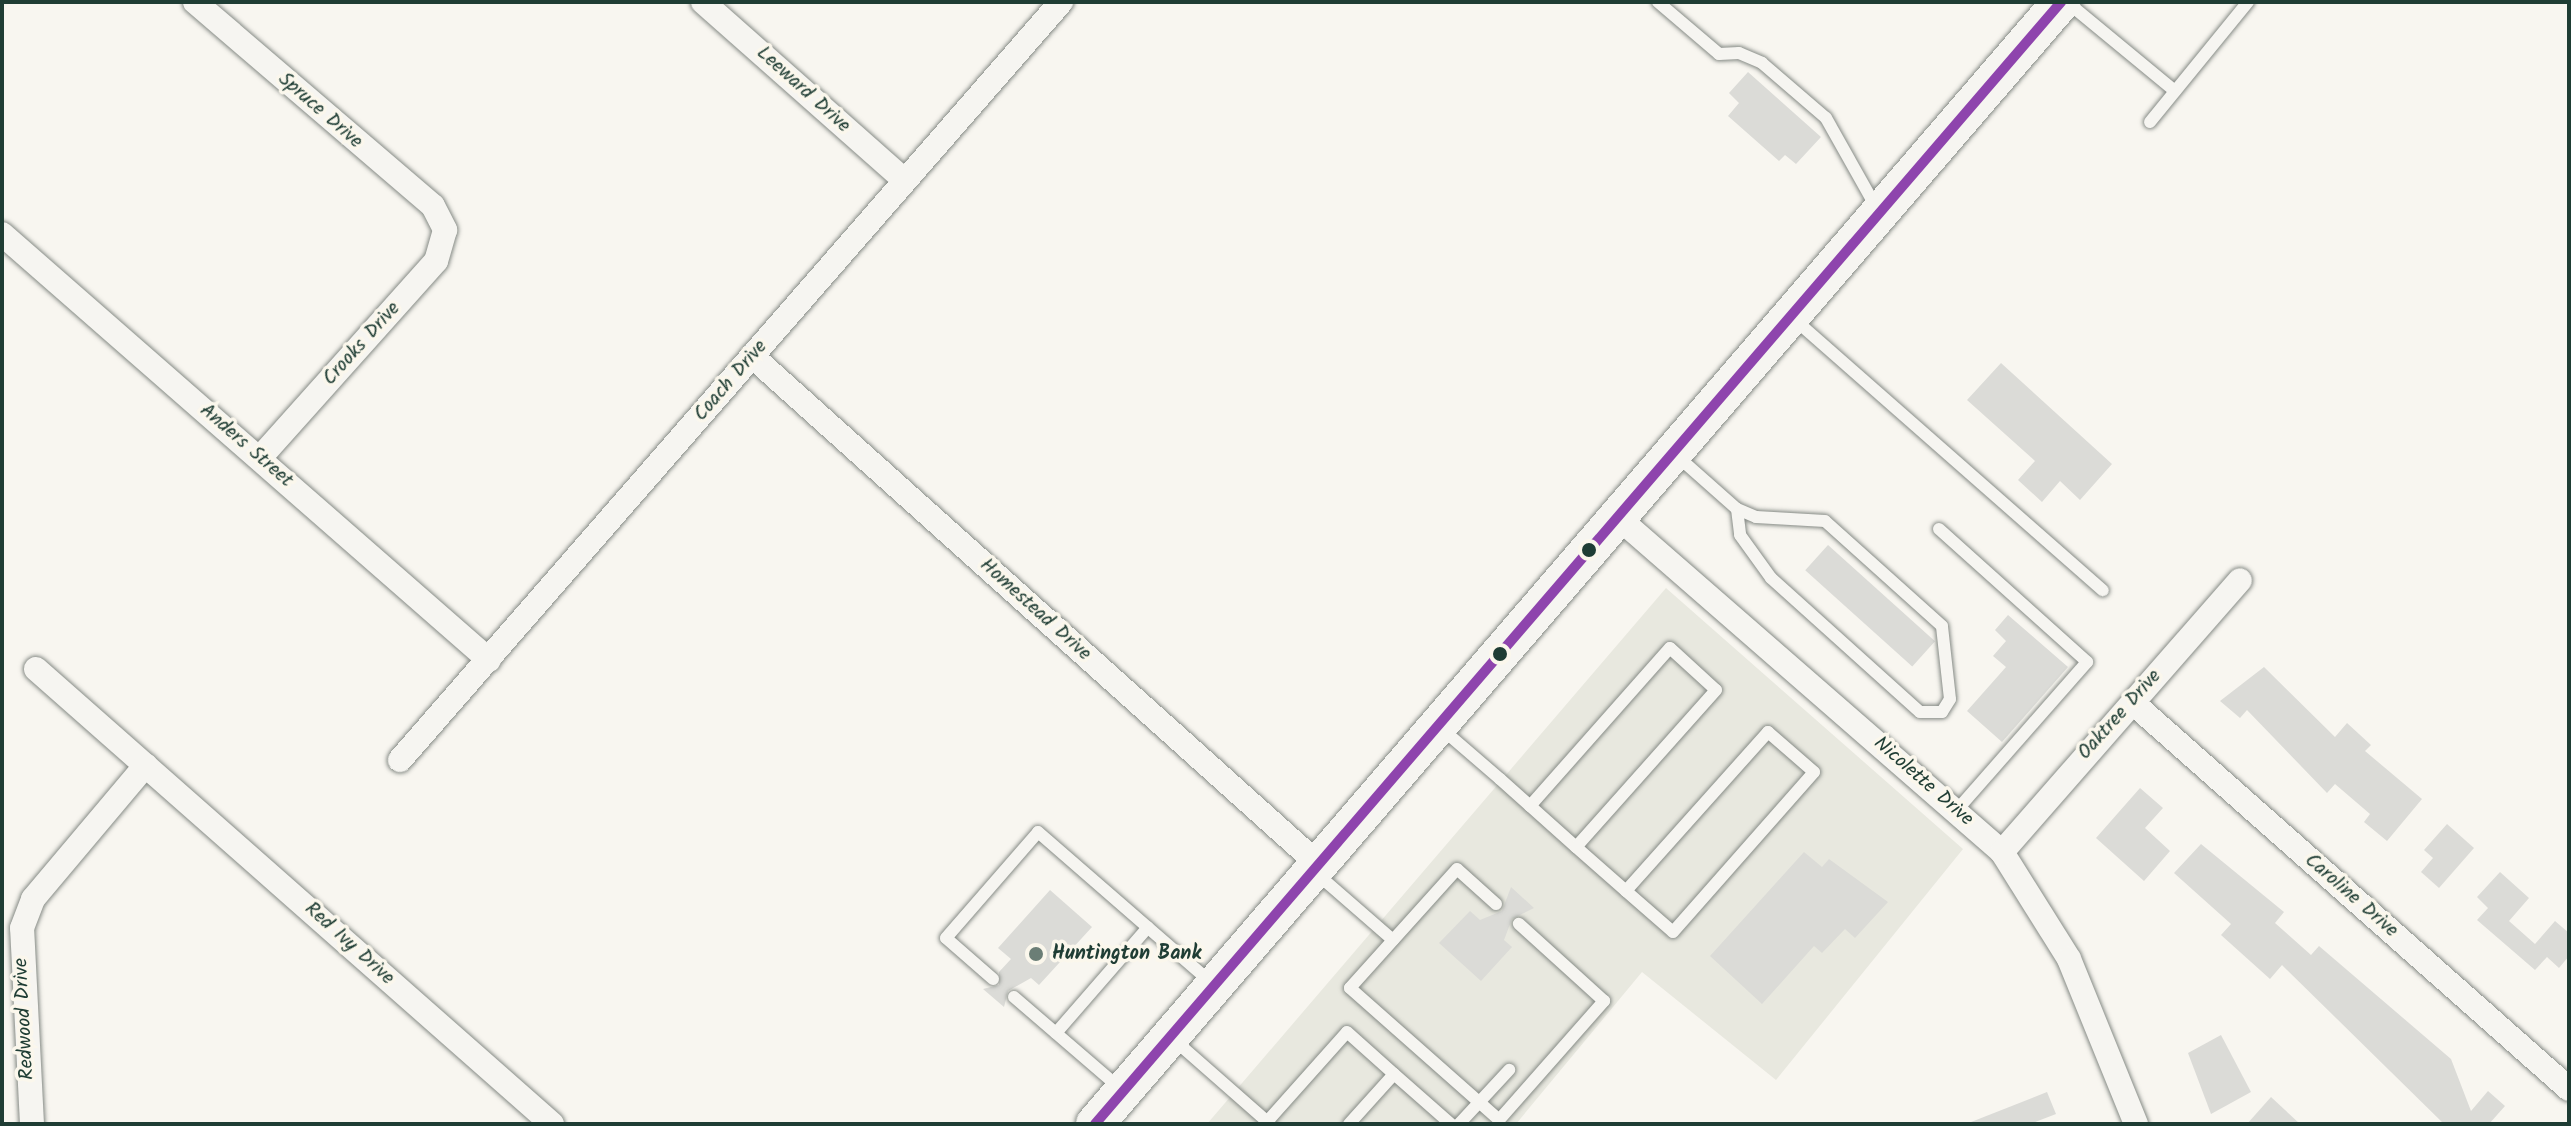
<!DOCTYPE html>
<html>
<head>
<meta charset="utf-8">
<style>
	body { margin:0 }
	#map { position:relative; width:2571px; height:1126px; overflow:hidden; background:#f8f6f0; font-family:Kalam,sans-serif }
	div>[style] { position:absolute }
	.built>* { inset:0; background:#e8e8df }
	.building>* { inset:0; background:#dbdbd7; transform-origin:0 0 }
	.roads { filter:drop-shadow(0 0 2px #868b86) drop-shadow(0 0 2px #868b86) }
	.lane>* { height:12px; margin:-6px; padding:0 6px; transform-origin:6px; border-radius:6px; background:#f6f5f1 }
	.street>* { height:24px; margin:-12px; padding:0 12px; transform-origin:12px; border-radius:12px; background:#f6f5f1 }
	.primary>* { height:38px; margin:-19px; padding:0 19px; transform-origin:19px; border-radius:19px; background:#f6f5f1 }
	.bus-1>* { height:10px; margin:-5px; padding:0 5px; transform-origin:5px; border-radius:5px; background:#8e44ad }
	.dots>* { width:22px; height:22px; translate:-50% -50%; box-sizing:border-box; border:4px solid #fbf7ec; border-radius:50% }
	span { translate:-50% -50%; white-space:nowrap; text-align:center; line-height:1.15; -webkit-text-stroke:7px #fbf7ec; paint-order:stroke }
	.street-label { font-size:20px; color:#1f3d34 }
	.poi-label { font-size:20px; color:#1f3d34; font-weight:700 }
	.left { translate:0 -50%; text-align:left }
	.frame { position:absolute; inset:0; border:4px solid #1f3d34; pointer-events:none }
</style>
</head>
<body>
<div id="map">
	<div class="built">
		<div style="clip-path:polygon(1666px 588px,1963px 849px,1776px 1080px,1642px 972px,1516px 1124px,1207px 1124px)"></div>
	</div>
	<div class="building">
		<div style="clip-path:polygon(1748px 72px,1821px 137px,1796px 164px,1785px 155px,1779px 161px,1728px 116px,1739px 103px,1729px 93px)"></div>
		<div style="clip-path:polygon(2001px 363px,2112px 464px,2080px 500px,2060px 481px,2042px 502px,2018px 480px,2035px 461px,1967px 400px)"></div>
		<div style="left:1828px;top:545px;width:144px;height:34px;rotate:42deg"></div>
		<div style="clip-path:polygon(2008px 615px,2068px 667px,2002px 742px,1967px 711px,2006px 667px,1993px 656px,2006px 641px,1995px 630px)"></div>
		<div style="clip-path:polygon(2264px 667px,2335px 737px,2347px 723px,2371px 745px,2365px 751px,2422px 799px,2387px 841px,2364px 822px,2370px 814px,2335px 784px,2327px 793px,2247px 710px,2240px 718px,2220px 701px)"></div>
		<div style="clip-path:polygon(2140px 788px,2163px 808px,2145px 828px,2170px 851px,2144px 881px,2096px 838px)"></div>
		<div style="clip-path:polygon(2447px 824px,2474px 848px,2439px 888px,2421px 872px,2433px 858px,2424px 850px)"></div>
		<div style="clip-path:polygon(2201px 844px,2284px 912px,2275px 923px,2311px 955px,2319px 946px,2451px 1059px,2471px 1111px,2488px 1091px,2505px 1106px,2489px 1124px,2444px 1124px,2282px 965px,2270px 979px,2221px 935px,2231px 924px,2174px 873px)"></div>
		<div style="clip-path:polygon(1804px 852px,1822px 867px,1829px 859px,1888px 902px,1855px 938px,1845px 929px,1822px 953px,1814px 946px,1762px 1004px,1710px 956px)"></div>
		<div style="clip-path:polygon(2500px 872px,2529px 898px,2509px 921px,2535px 944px,2555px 921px,2569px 933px,2569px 956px,2559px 968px,2547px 957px,2535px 970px,2477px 920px,2488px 908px,2477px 897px)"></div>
		<div style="clip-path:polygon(1511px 887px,1534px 908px,1512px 919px,1504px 940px,1512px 947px,1481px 981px,1439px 943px,1470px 911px,1480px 920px,1502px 911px)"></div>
		<div style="clip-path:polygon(1050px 890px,1092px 927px,1039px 985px,1031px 978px,1008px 991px,1004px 1007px,983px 989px,999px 985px,999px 972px,1011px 959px,998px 948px)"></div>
		<div style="clip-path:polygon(2221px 1035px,2251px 1092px,2211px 1114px,2188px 1053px)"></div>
		<div style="clip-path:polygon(2047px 1092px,2056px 1114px,2030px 1124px,1966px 1124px)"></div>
		<div style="clip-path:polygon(2271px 1097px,2300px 1124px,2247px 1124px)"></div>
	</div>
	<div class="roads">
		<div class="lane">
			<div style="left:1658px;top:2px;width:80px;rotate:40.4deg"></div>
			<div style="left:1719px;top:54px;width:20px;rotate:-3deg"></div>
			<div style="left:1739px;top:53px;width:25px;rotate:23deg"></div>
			<div style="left:1762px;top:63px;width:84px;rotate:40.7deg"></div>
			<div style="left:1826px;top:118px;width:102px;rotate:60.7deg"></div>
			<div style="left:2067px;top:2px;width:140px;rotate:39.5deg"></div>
			<div style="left:2150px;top:122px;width:155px;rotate:-50.8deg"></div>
			<div style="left:1794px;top:319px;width:411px;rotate:41.3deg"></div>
			<div style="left:1676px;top:455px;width:81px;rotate:41.5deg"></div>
			<div style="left:1737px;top:509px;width:26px;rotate:83deg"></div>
			<div style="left:1740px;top:535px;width:53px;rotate:54.2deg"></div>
			<div style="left:1771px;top:578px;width:200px;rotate:42deg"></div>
			<div style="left:1920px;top:712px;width:22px"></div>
			<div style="left:1942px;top:712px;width:15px;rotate:-58deg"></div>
			<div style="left:1950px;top:699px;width:73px;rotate:-96.3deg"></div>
			<div style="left:1942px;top:626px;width:157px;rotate:-138.1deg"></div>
			<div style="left:1825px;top:521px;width:69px;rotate:-176.7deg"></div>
			<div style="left:1756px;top:517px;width:21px;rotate:-157deg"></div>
			<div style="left:1939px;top:529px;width:199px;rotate:41.9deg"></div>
			<div style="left:2087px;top:662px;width:198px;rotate:131.3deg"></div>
			<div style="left:1442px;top:729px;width:77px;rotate:40.8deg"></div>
			<div style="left:1500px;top:779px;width:102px;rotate:41.8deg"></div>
			<div style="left:1576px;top:847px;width:67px;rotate:41.3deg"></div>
			<div style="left:1626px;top:891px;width:62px;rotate:41.1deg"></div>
			<div style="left:1673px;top:932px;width:213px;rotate:-48.6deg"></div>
			<div style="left:1814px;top:772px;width:61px;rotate:-139deg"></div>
			<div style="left:1768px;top:732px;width:213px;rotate:131.8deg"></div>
			<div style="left:1530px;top:806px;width:211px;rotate:-48.5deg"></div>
			<div style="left:1670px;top:648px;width:62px;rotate:42.4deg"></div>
			<div style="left:1716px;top:690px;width:210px;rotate:131.7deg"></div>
			<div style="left:1316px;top:873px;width:102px;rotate:41deg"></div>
			<div style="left:1496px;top:904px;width:52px;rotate:-138.1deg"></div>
			<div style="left:1457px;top:869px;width:160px;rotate:132deg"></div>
			<div style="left:1350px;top:988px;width:199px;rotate:41.5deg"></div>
			<div style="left:1499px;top:1120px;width:159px;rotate:-48.6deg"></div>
			<div style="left:1604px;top:1001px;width:115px;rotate:-137.8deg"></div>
			<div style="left:993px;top:979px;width:62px;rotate:-138.9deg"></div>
			<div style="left:946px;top:938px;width:140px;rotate:-49deg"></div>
			<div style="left:1038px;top:832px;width:230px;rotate:41deg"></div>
			<div style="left:1014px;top:997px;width:141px;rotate:40.7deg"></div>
			<div style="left:1056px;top:1033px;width:140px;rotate:-49deg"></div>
			<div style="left:1172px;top:1038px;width:130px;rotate:41.3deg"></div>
			<div style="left:1265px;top:1124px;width:123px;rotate:-48.3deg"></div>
			<div style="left:1347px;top:1032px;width:63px;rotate:41.8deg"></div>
			<div style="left:1349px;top:1124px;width:67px;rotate:-48deg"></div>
			<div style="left:1394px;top:1074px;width:76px;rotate:41.3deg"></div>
			<div style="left:1459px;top:1124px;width:74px;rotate:-47.2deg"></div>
		</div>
		<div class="street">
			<div style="left:195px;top:2px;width:313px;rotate:40.6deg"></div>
			<div style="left:433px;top:206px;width:27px;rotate:63deg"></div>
			<div style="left:445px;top:230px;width:32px;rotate:106deg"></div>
			<div style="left:436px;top:261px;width:264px;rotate:131.8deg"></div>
			<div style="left:703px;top:2px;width:267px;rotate:41.5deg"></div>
			<div style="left:2px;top:234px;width:647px;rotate:41.18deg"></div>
			<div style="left:752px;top:356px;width:762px;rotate:41.91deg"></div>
			<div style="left:1614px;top:514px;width:515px;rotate:41.06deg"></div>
			<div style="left:2002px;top:852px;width:126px;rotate:57.9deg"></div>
			<div style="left:2069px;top:959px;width:178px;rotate:67.9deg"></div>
			<div style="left:36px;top:669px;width:688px;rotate:41.41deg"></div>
			<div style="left:2133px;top:703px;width:582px;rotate:41.52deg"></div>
			<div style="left:400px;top:760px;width:1006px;rotate:-48.91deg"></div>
			<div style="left:2002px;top:852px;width:361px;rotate:-48.8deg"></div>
			<div style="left:32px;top:1124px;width:196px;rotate:-92.9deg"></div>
			<div style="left:22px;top:928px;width:31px;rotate:-69deg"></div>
			<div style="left:33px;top:899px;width:175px;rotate:-49.9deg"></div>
		</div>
		<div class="primary">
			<div style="left:1095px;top:1124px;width:1481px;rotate:-49.27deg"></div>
		</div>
	</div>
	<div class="bus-1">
		<div style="left:1095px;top:1124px;width:1481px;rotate:-49.27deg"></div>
	</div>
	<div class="dots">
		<div style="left:1589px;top:550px;background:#1f3d34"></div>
		<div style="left:1500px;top:654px;background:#1f3d34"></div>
		<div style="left:1036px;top:954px;background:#6b7e76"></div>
	</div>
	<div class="street-label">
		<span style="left:803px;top:90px;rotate:42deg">Leeward Drive</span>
		<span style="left:320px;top:111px;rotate:41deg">Spruce Drive</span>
		<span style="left:362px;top:344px;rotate:-48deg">Crooks Drive</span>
		<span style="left:731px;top:381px;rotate:-49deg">Coach Drive</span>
		<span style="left:246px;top:446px;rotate:41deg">Anders Street</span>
		<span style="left:1035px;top:610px;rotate:42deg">Homestead Drive</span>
		<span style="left:2120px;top:715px;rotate:-48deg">Oaktree Drive</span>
		<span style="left:1923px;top:782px;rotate:41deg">Nicolette Drive</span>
		<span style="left:2351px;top:896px;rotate:41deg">Caroline Drive</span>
		<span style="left:349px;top:944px;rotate:42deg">Red Ivy Drive</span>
		<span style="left:25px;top:1019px;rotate:-93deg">Redwood Drive</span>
	</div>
	<div class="poi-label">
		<span class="left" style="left:1052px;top:954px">Huntington Bank</span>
	</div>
	<div class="frame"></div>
</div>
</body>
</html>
